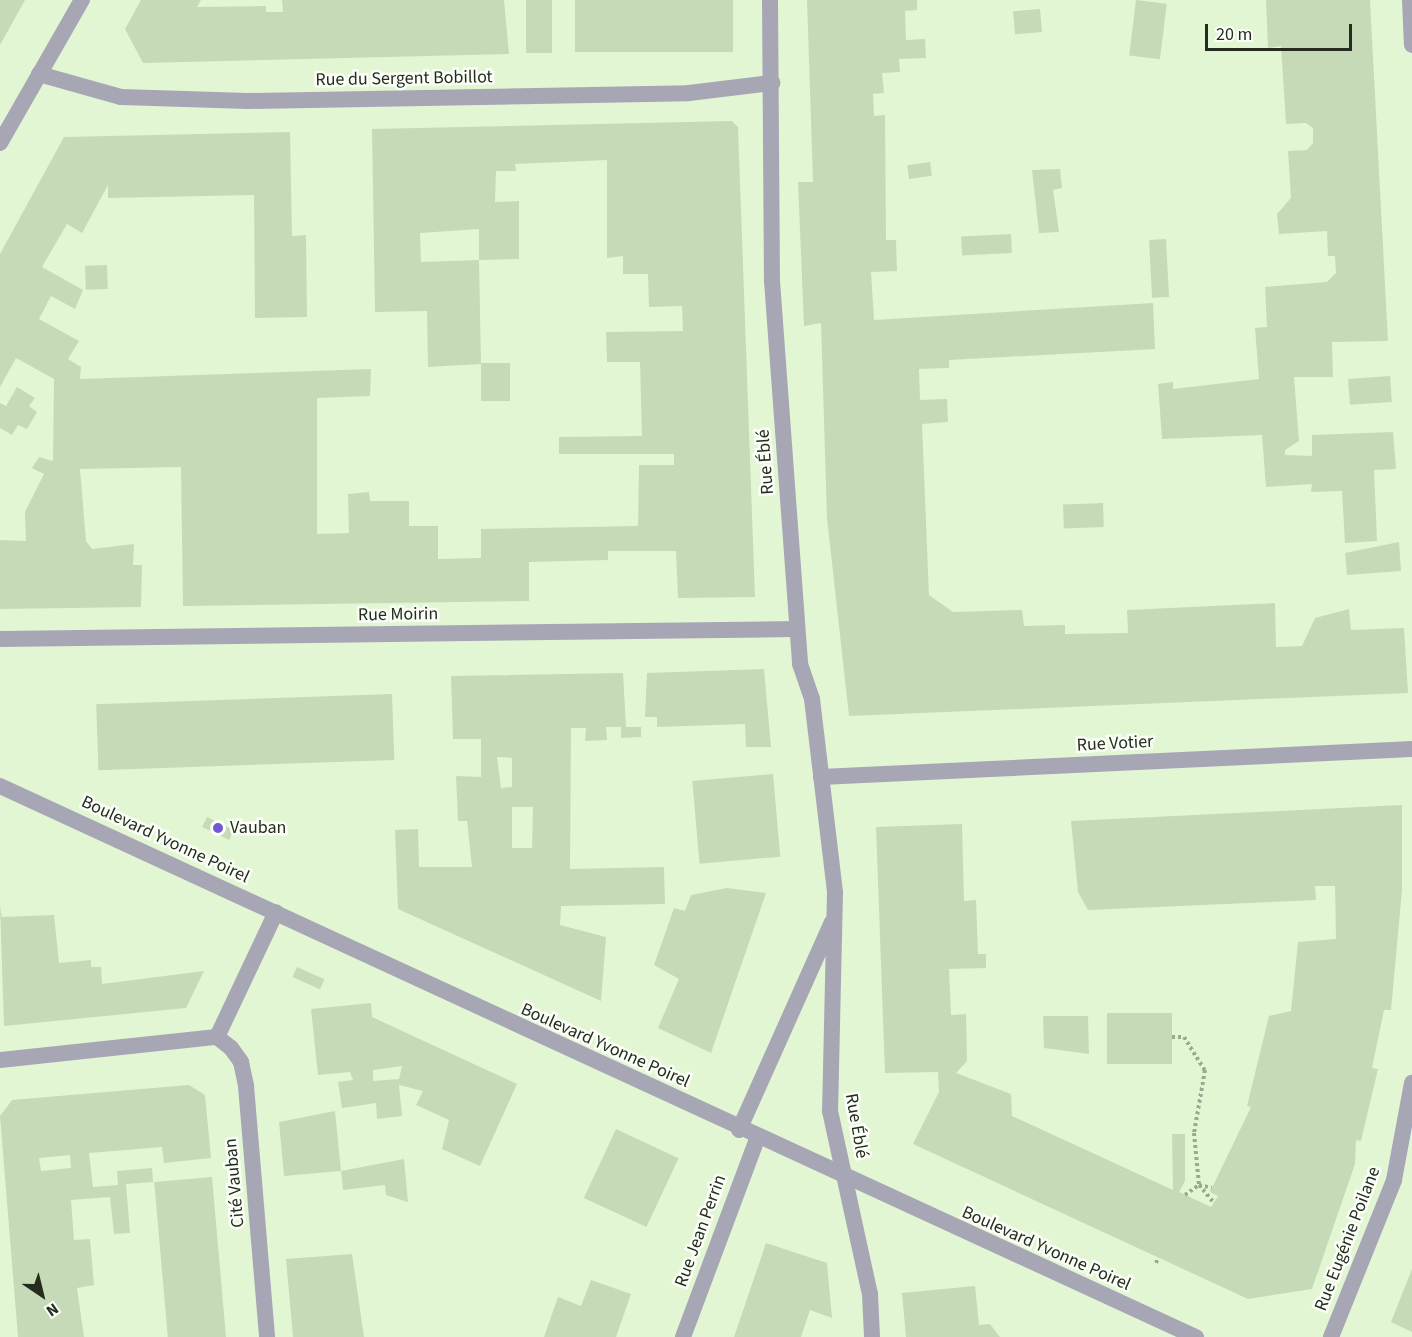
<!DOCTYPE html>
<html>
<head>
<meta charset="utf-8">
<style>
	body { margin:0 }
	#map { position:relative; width:1412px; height:1337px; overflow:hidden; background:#e3f6d4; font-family:"Source Sans 3",sans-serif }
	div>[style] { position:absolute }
	.building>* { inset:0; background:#c7dab8; transform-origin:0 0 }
	.path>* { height:4px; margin-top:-2px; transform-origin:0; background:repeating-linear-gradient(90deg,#9aa98f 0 3px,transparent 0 6px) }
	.minor>* { height:16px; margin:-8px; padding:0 8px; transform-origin:8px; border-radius:8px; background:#a7a6b5 }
	.tertiary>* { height:16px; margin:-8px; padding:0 8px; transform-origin:8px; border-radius:8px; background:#a7a6b5 }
	.dots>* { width:16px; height:16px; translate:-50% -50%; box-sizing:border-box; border:3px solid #fafef7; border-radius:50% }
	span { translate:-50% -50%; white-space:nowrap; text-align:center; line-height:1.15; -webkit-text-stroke:5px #fafef7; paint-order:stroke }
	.street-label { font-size:18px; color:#252c1f }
	.poi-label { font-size:18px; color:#252c1f }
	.left { translate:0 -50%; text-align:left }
	.north { position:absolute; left:12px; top:1265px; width:60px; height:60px; -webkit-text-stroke:4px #fafef7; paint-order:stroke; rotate:145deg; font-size:16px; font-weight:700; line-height:24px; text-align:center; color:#252c1f }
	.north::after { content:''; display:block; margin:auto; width:21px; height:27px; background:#252c1f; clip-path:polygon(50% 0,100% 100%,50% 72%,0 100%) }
	.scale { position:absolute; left:1205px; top:24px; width:147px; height:27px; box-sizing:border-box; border:3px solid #252c1f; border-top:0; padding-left:8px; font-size:18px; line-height:21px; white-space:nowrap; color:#252c1f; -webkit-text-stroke:4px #fafef7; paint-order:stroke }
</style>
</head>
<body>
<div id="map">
	<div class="building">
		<div style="clip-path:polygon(0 0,25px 0,0 45px)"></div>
		<div style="clip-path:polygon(141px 0,201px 0,197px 7px,266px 6px,266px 12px,283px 12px,282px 0,504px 0,509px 54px,143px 63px,125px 29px)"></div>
		<div style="left:526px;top:0;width:26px;height:53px"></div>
		<div style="left:575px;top:0;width:158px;height:52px"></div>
		<div style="clip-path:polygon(807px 0,917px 0,917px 10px,905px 11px,906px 40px,925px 39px,926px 58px,899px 59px,900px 72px,882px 73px,884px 93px,873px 94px,874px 116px,885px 115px,886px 240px,896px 240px,897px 271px,871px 272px,874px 320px,1153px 303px,1155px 349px,949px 360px,949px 368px,919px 369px,920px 400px,947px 399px,948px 422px,922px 424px,929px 595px,953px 612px,1022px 610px,1024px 626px,1065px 625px,1065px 634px,1128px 633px,1127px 610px,1275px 603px,1276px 647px,1302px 646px,1315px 618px,1349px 609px,1351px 630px,1404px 628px,1408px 693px,849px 716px,827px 518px,821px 323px,804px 326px,798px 182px,813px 182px)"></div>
		<div style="left:1136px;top:0;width:31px;height:56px;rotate:7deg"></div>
		<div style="clip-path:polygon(1266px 0,1370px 0,1388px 341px,1332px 342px,1333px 377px,1294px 377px,1299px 441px,1285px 450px,1285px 455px,1312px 456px,1312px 435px,1393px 432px,1396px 469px,1374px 470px,1377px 541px,1345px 543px,1342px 491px,1311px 492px,1312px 484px,1266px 487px,1262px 435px,1162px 439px,1158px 384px,1173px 382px,1173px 389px,1259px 379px,1255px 328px,1267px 327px,1265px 287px,1327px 282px,1336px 273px,1335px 256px,1328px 256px,1327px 231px,1279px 234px,1277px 214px,1291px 198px,1288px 151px,1307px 150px,1313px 143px,1313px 128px,1306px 123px,1286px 124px,1281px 46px,1268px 48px)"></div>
		<div style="left:1040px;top:9px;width:23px;height:27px;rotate:85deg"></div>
		<div style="clip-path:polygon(732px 121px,738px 127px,755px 597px,678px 598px,676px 551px,608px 551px,608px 560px,529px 562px,529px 601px,183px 606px,181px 467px,80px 469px,86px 541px,92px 549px,134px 544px,133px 565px,142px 565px,141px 607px,0 609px,0 540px,26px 541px,25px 512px,44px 474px,32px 468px,39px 457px,53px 461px,54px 379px,16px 358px,0 387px,0 254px,64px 137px,290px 132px,292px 236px,306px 235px,307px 317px,255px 318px,254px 195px,108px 198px,108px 185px,82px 233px,67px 224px,42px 267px,83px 290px,75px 309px,51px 296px,39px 319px,79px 341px,68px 359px,81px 367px,80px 379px,371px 369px,370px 396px,317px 398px,317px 534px,349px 533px,348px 494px,369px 492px,370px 501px,409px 501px,409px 526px,438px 526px,438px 559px,481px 558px,481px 529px,638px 526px,639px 465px,674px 465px,674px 454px,559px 454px,559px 437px,642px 436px,640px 362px,607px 362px,606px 332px,683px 331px,682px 306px,649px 307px,648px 274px,623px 274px,623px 256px,607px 258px,607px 160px,515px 164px,516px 171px,496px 171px,495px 202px,519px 201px,519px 259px,479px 260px,479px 229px,420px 233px,421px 262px,479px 260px,481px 364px,428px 367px,427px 311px,375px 312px,372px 129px)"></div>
		<div style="left:930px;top:162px;width:14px;height:23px;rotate:82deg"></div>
		<div style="clip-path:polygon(1060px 169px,1062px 188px,1053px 190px,1059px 232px,1039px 233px,1032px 170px)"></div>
		<div style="left:1011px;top:234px;width:19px;height:50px;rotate:87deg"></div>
		<div style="left:1166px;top:239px;width:58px;height:17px;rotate:87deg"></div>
		<div style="left:107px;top:265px;width:24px;height:22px;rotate:88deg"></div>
		<div style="left:510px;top:363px;width:38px;height:29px;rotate:90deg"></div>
		<div style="left:1390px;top:376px;width:26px;height:42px;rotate:86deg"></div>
		<div style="clip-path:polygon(17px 387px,35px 398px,29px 406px,37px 412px,27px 429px,18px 425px,12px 435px,0 428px,0 403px,6px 406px)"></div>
		<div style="left:1103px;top:503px;width:24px;height:40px;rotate:88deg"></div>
		<div style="clip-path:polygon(1399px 542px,1401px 571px,1347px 575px,1345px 553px)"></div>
		<div style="clip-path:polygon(764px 669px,771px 747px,746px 747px,745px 724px,657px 727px,657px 717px,645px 717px,647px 673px)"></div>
		<div style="clip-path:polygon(evenodd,623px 673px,626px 727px,641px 727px,641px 737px,621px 738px,621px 727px,606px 727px,607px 740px,585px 741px,586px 728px,571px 728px,570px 869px,664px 867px,665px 904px,561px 906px,560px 925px,606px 937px,601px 1001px,398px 909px,395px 830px,418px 829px,419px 867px,472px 867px,467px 821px,458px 821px,456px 776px,481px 777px,481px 739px,453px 739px,451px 676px,623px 673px,497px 757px,512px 758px,512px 787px,501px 788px,497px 757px,623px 673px,512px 807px,533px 807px,532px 848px,512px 848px,512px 807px)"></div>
		<div style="left:392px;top:694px;width:66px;height:296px;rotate:88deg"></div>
		<div style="left:773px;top:774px;width:83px;height:81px;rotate:85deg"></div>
		<div style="clip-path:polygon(1402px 805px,1402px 890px,1391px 1010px,1384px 1010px,1372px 1068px,1378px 1069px,1361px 1141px,1356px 1140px,1355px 1164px,1312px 1289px,1248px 1299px,913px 1144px,939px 1092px,938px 1072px,885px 1073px,876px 827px,962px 824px,964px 901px,976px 900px,978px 954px,986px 954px,986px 968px,949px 969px,951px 1015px,966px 1014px,967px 1061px,956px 1073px,1011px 1094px,1012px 1116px,1173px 1190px,1172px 1134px,1185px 1134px,1185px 1181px,1179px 1192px,1211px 1207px,1218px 1196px,1210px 1192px,1251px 1107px,1247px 1106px,1269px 1016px,1291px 1011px,1298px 942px,1336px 939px,1335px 886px,1315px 886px,1316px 900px,1088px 910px,1078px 892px,1071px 821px)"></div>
		<div style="left:207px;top:817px;width:30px;height:11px;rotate:26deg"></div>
		<div style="clip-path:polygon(727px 888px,766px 893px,711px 1053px,658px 1028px,679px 979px,654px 965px,674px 908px,685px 911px,691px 895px)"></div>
		<div style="clip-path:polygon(0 905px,2px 917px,54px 915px,59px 963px,91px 960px,91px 967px,101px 967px,102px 984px,204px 971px,186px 1008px,4px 1026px)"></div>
		<div style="left:297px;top:967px;width:30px;height:11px;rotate:24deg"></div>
		<div style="clip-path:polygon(evenodd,371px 1003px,372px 1017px,517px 1084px,480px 1166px,442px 1149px,449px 1120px,416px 1105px,423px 1091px,399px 1085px,402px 1116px,377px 1119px,376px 1103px,342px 1108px,338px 1082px,353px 1080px,350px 1072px,318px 1075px,311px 1009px,371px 1003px,402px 1066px,399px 1079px,373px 1081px,373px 1070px,402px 1066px)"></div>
		<div style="left:1172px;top:1013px;width:51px;height:65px;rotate:90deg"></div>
		<div style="clip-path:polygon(1043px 1016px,1088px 1016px,1089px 1054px,1044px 1048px)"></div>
		<div style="clip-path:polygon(evenodd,189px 1085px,205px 1095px,211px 1158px,164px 1163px,162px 1147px,89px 1153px,93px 1187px,118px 1185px,117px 1171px,152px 1168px,153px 1182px,126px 1184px,130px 1233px,114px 1234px,110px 1197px,71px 1200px,74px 1240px,90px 1239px,94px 1285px,77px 1288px,84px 1337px,18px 1337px,0 1116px,12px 1100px,189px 1085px,70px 1155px,71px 1168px,41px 1171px,39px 1158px,70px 1155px)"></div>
		<div style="clip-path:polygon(335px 1111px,341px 1171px,404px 1159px,408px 1202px,386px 1195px,385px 1185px,343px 1190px,341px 1171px,284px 1176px,279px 1122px)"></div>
		<div style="left:616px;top:1129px;width:69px;height:76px;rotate:25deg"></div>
		<div style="left:212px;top:1177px;width:161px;height:58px;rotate:85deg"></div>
		<div style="clip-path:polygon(766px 1243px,827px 1263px,832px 1318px,810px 1310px,801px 1337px,734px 1337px)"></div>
		<div style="clip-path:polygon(352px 1254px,364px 1337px,293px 1337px,286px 1259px)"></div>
		<div style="clip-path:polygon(1412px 1269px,1412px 1332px,1391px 1322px)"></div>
		<div style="clip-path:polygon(591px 1280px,631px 1294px,616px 1337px,544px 1337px,558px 1297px,581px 1306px)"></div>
		<div style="clip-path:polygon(975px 1286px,979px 1325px,990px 1324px,1000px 1337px,906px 1337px,902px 1293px)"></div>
	</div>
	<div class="path">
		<div style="left:1172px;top:1037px;width:12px"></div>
		<div style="left:1184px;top:1037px;width:39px;rotate:58deg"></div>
		<div style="left:1205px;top:1070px;width:64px;rotate:99.9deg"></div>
		<div style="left:1194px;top:1133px;width:52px;rotate:84.5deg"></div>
		<div style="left:1199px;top:1185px;width:13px;rotate:13deg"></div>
		<div style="left:1185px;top:1195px;width:17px;rotate:-36deg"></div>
		<div style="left:1199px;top:1185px;width:23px;rotate:50deg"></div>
		<div style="left:1156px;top:1263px;width:5px;rotate:-68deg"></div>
	</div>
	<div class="minor">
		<div style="left:770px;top:0;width:281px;rotate:89.6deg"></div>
		<div style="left:772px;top:281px;width:384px;rotate:85.8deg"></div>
		<div style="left:800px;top:664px;width:37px;rotate:71deg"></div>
		<div style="left:812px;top:699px;width:195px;rotate:83.2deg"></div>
		<div style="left:835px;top:893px;width:218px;rotate:91.3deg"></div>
		<div style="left:830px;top:1111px;width:187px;rotate:77.7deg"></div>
		<div style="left:870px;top:1294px;width:43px;rotate:87.3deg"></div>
		<div style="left:1410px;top:0;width:45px;rotate:87.5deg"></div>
		<div style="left:39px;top:74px;width:85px;rotate:15.7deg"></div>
		<div style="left:121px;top:97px;width:127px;rotate:1.8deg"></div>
		<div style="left:248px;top:101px;width:441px;rotate:-1deg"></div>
		<div style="left:689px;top:93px;width:84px;rotate:-6.9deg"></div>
		<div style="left:0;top:143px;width:165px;rotate:-60.2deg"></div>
		<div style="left:0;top:639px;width:797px;rotate:-0.72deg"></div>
		<div style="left:821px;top:777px;width:592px;rotate:-2.71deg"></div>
		<div style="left:217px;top:1037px;width:138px;rotate:-64.7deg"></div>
		<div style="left:0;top:1060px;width:218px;rotate:-6.1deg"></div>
		<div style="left:217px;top:1037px;width:18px;rotate:38deg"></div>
		<div style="left:231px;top:1048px;width:17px;rotate:54deg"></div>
		<div style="left:241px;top:1062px;width:25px;rotate:78deg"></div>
		<div style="left:246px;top:1086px;width:252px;rotate:85.2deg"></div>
		<div style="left:739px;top:1130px;width:228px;rotate:-65.9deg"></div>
		<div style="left:683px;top:1337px;width:211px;rotate:-69.5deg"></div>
		<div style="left:1331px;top:1337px;width:169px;rotate:-68.1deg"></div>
		<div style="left:1394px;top:1180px;width:99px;rotate:-79.5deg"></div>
	</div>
	<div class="tertiary">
		<div style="left:0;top:786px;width:1317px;rotate:24.74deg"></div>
	</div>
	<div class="dots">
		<div style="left:218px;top:828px;background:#7157d1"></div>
	</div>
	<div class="street-label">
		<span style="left:404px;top:79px;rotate:-1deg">Rue du Sergent Bobillot</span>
		<span style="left:766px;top:462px;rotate:-94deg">Rue Éblé</span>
		<span style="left:398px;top:615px;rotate:-1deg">Rue Moirin</span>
		<span style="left:1115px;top:744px;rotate:-3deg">Rue Votier</span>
		<span style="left:165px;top:840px;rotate:25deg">Boulevard Yvonne Poirel</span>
		<span style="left:605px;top:1046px;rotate:24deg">Boulevard Yvonne Poirel</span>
		<span style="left:856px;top:1126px;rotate:80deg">Rue Éblé</span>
		<span style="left:235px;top:1183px;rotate:-95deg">Cité Vauban</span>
		<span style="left:701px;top:1231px;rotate:-70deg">Rue Jean Perrin</span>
		<span style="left:1348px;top:1239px;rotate:-69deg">Rue Eugénie Poilane</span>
		<span style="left:1046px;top:1249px;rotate:24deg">Boulevard Yvonne Poirel</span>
	</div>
	<div class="poi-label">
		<span class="left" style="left:230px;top:828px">Vauban</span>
	</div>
	<div class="north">N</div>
	<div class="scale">20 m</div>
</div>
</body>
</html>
